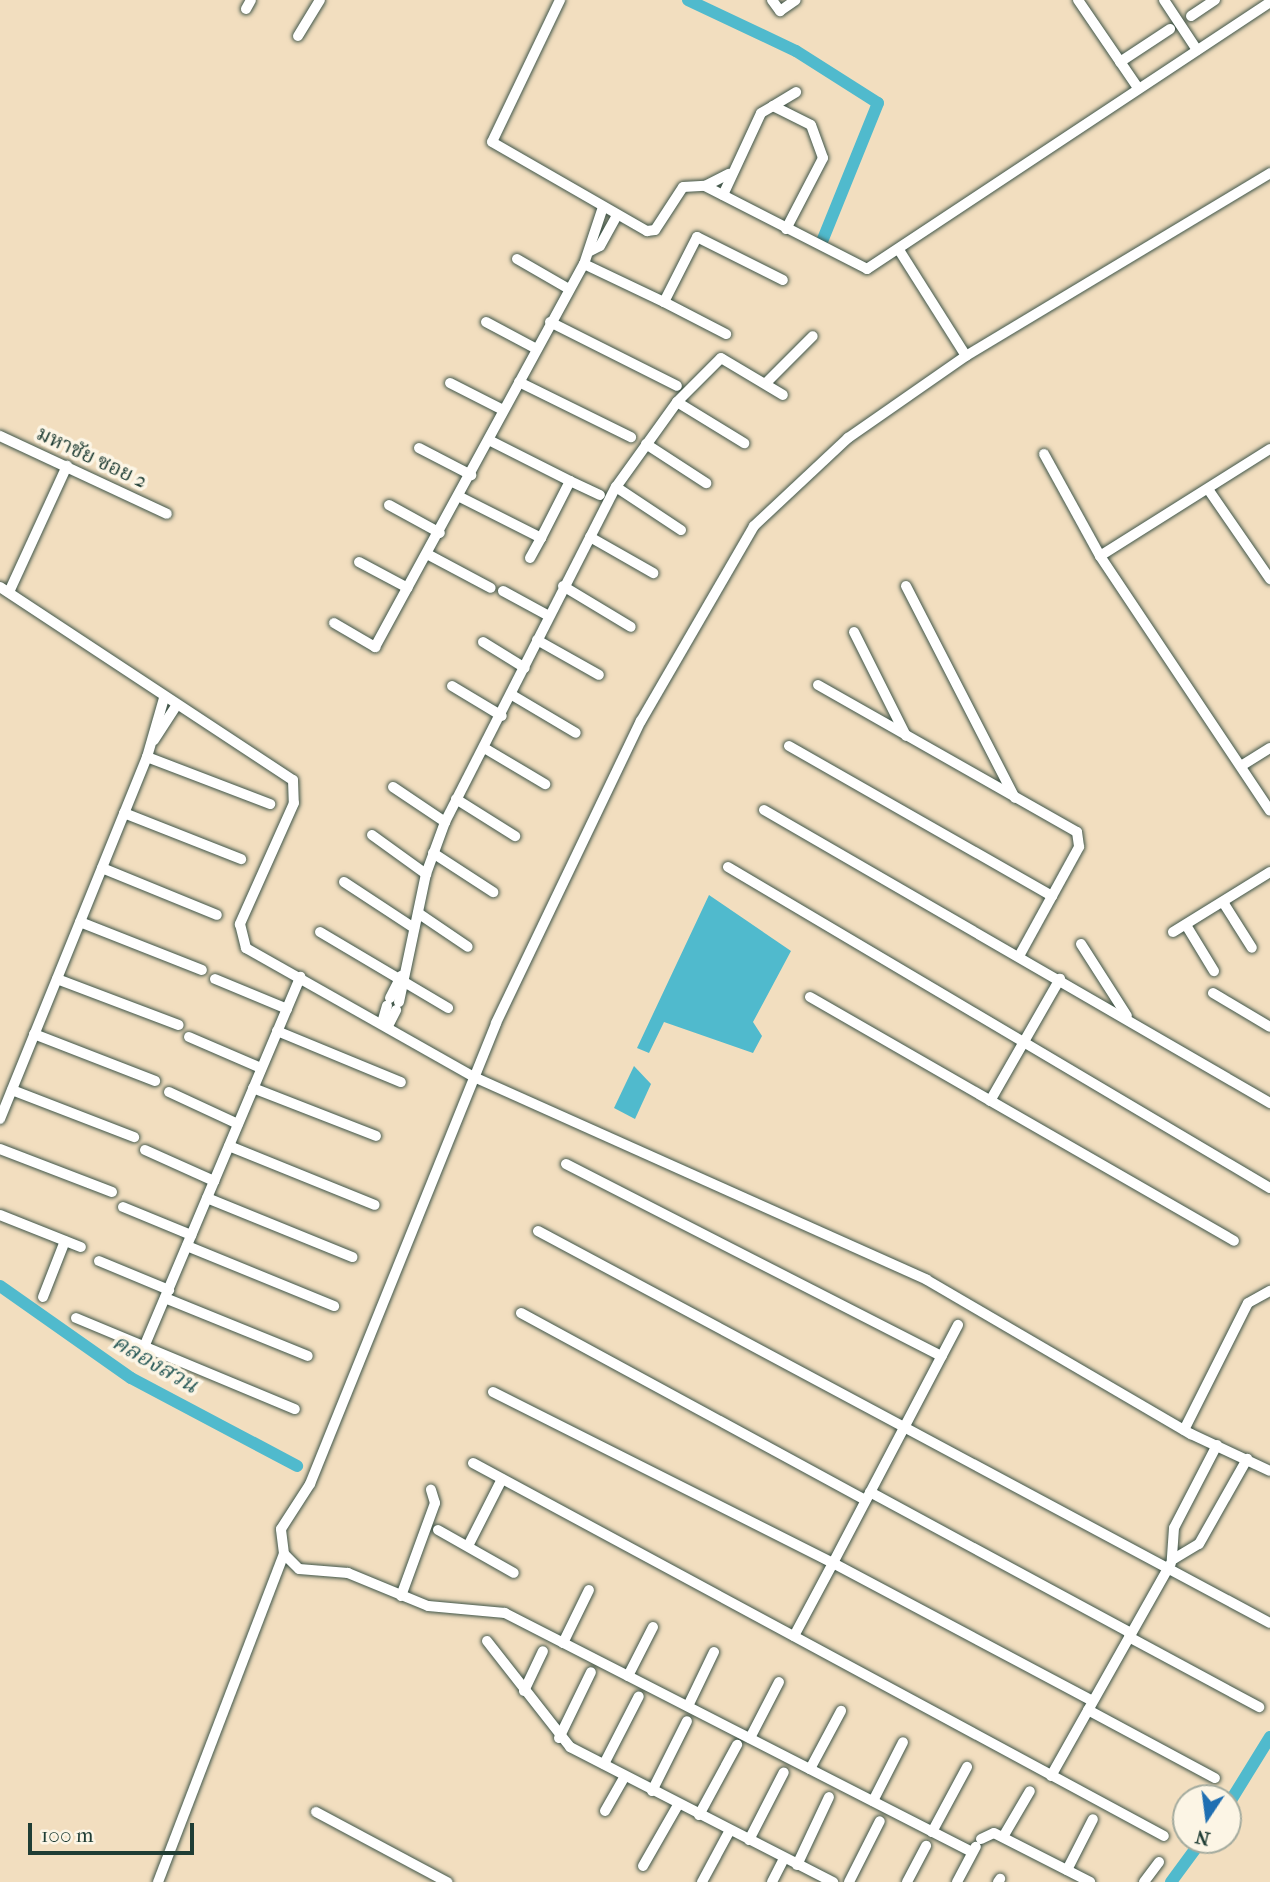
<!DOCTYPE html>
<html>
<head>
<meta charset="utf-8">
<style>
	body { margin:0 }
	#map { position:relative; width:1270px; height:1882px; overflow:hidden; background:#f2debf; font-family:"IM FELL French Canon","Noto Serif Thai",serif }
	div>[style] { position:absolute }
	.water>* { inset:0; background:#50bacd }
	.canal>* { height:12px; margin:-6px; padding:0 6px; transform-origin:6px; border-radius:6px; background:#50bacd }
	.roads { filter:drop-shadow(0 0 2px #3f5549) drop-shadow(0 0 2px #3f5549) }
	.minor>* { height:10px; margin:-5px; padding:0 5px; transform-origin:5px; border-radius:5px; background:#fff }
	span { translate:-50% -50%; white-space:nowrap; text-align:center; line-height:1.15; -webkit-text-stroke:7px #fcf5e5; paint-order:stroke }
	.street-label { font-size:21px; color:#1f3d34 }
	.water-label { font-size:23px; color:#2b5c5a; font-style:italic }
	.north { position:absolute; left:1172px; top:1784px; width:70px; height:70px; box-sizing:border-box; background:#fcf5e5; border:2px solid #a4ab9e; border-radius:50%; rotate:193deg; font-size:19px; font-weight:700; line-height:28px; text-align:center; color:#1f3d34 }
	.north::after { content:''; display:block; margin:auto; width:24px; height:32px; background:#1f6fb2; clip-path:polygon(50% 0,100% 100%,50% 72%,0 100%) }
	.scale { position:absolute; left:28px; top:1823px; width:166px; height:32px; box-sizing:border-box; border:4px solid #1f3d34; border-top:0; padding-left:9px; font-size:21px; line-height:24px; white-space:nowrap; color:#1f3d34; -webkit-text-stroke:5px #fcf5e5; paint-order:stroke }
</style>
</head>
<body>
<div id="map">
	<div class="water">
		<div style="clip-path:polygon(709px 895px,791px 951px,753px 1022px,762px 1036px,753px 1053px,664px 1022px,649px 1053px,637px 1048px)"></div>
		<div style="clip-path:polygon(634px 1066px,651px 1084px,635px 1119px,614px 1108px)"></div>
	</div>
	<div class="canal">
		<div style="left:688px;top:0;width:119px;rotate:25.3deg"></div>
		<div style="left:796px;top:51px;width:97px;rotate:32.4deg"></div>
		<div style="left:878px;top:103px;width:147px;rotate:112deg"></div>
		<div style="left:0;top:1286px;width:160px;rotate:35.1deg"></div>
		<div style="left:131px;top:1378px;width:188px;rotate:27.9deg"></div>
		<div style="left:1228px;top:1805px;width:80px;rotate:-58.3deg"></div>
		<div style="left:1171px;top:1882px;width:52px;rotate:-53.6deg"></div>
	</div>
	<div class="roads">
		<div class="minor">
			<div style="left:560px;top:0;width:157px;rotate:115.6deg"></div>
			<div style="left:492px;top:142px;width:179px;rotate:29.9deg"></div>
			<div style="left:647px;top:231px;width:8px;rotate:-7deg"></div>
			<div style="left:655px;top:230px;width:51px;rotate:-56.9deg"></div>
			<div style="left:683px;top:187px;width:22px;rotate:-3deg"></div>
			<div style="left:705px;top:186px;width:182px;rotate:27.1deg"></div>
			<div style="left:867px;top:269px;width:483px;rotate:-33.5deg"></div>
			<div style="left:772px;top:0;width:14px;rotate:54deg"></div>
			<div style="left:780px;top:11px;width:19px;rotate:-35deg"></div>
			<div style="left:1078px;top:0;width:107px;rotate:55.7deg"></div>
			<div style="left:1164px;top:0;width:60px;rotate:56.6deg"></div>
			<div style="left:246px;top:9px;width:10px;rotate:-61deg"></div>
			<div style="left:1191px;top:16px;width:29px;rotate:-34deg"></div>
			<div style="left:298px;top:36px;width:42px;rotate:-58.6deg"></div>
			<div style="left:1120px;top:62px;width:60px;rotate:-33.4deg"></div>
			<div style="left:773px;top:106px;width:27px;rotate:-31deg"></div>
			<div style="left:705px;top:186px;width:27px;rotate:-27deg"></div>
			<div style="left:723px;top:195px;width:90px;rotate:-65.1deg"></div>
			<div style="left:761px;top:113px;width:14px;rotate:-30deg"></div>
			<div style="left:773px;top:106px;width:42px;rotate:26.6deg"></div>
			<div style="left:811px;top:125px;width:35px;rotate:70deg"></div>
			<div style="left:823px;top:158px;width:80px;rotate:117.5deg"></div>
			<div style="left:899px;top:250px;width:125px;rotate:57.7deg"></div>
			<div style="left:590px;top:251px;width:11px;rotate:-27deg"></div>
			<div style="left:600px;top:246px;width:35px;rotate:-61deg"></div>
			<div style="left:517px;top:259px;width:60px;rotate:30deg"></div>
			<div style="left:584px;top:264px;width:60px;rotate:-71.6deg"></div>
			<div style="left:664px;top:302px;width:70px;rotate:27.3deg"></div>
			<div style="left:486px;top:322px;width:55px;rotate:28deg"></div>
			<div style="left:550px;top:322px;width:142px;rotate:26.7deg"></div>
			<div style="left:519px;top:382px;width:125px;rotate:26.2deg"></div>
			<div style="left:450px;top:383px;width:59px;rotate:27deg"></div>
			<div style="left:766px;top:383px;width:66px;rotate:-45deg"></div>
			<div style="left:677px;top:402px;width:79px;rotate:31.5deg"></div>
			<div style="left:0;top:436px;width:184px;rotate:25deg"></div>
			<div style="left:646px;top:444px;width:72px;rotate:33deg"></div>
			<div style="left:419px;top:448px;width:59px;rotate:27.4deg"></div>
			<div style="left:1044px;top:454px;width:116px;rotate:61.2deg"></div>
			<div style="left:1100px;top:556px;width:306px;rotate:56.3deg"></div>
			<div style="left:570px;top:481px;width:33px;rotate:25deg"></div>
			<div style="left:616px;top:487px;width:78px;rotate:33.5deg"></div>
			<div style="left:1210px;top:492px;width:106px;rotate:55.4deg"></div>
			<div style="left:460px;top:497px;width:91px;rotate:26.8deg"></div>
			<div style="left:541px;top:538px;width:64px;rotate:-63deg"></div>
			<div style="left:570px;top:481px;width:91px;rotate:-153.2deg"></div>
			<div style="left:389px;top:505px;width:58px;rotate:28.8deg"></div>
			<div style="left:590px;top:537px;width:73px;rotate:29.7deg"></div>
			<div style="left:427px;top:554px;width:72px;rotate:28deg"></div>
			<div style="left:1100px;top:556px;width:201px;rotate:-32.2deg"></div>
			<div style="left:530px;top:558px;width:23px;rotate:-61deg"></div>
			<div style="left:359px;top:562px;width:55px;rotate:28deg"></div>
			<div style="left:563px;top:586px;width:79px;rotate:31.1deg"></div>
			<div style="left:906px;top:586px;width:238px;rotate:62.8deg"></div>
			<div style="left:0;top:587px;width:351px;rotate:33.4deg"></div>
			<div style="left:293px;top:780px;width:23px;rotate:88deg"></div>
			<div style="left:294px;top:803px;width:133px;rotate:114.1deg"></div>
			<div style="left:240px;top:924px;width:25px;rotate:76deg"></div>
			<div style="left:246px;top:948px;width:262px;rotate:29.5deg"></div>
			<div style="left:474px;top:1077px;width:496px;rotate:24.1deg"></div>
			<div style="left:927px;top:1280px;width:306px;rotate:30.3deg"></div>
			<div style="left:1191px;top:1434px;width:87px;rotate:25.1deg"></div>
			<div style="left:503px;top:591px;width:50px;rotate:28.6deg"></div>
			<div style="left:9px;top:592px;width:139px;rotate:-65.3deg"></div>
			<div style="left:334px;top:623px;width:48px;rotate:30.3deg"></div>
			<div style="left:375px;top:647px;width:436px;rotate:-61.4deg"></div>
			<div style="left:584px;top:264px;width:89px;rotate:25.4deg"></div>
			<div style="left:664px;top:302px;width:73px;rotate:-63.1deg"></div>
			<div style="left:697px;top:237px;width:96px;rotate:26.6deg"></div>
			<div style="left:854px;top:632px;width:116px;rotate:63.4deg"></div>
			<div style="left:537px;top:640px;width:71px;rotate:29.4deg"></div>
			<div style="left:483px;top:642px;width:49px;rotate:31.8deg"></div>
			<div style="left:818px;top:685px;width:298px;rotate:29.6deg"></div>
			<div style="left:1077px;top:832px;width:15px;rotate:82deg"></div>
			<div style="left:1079px;top:847px;width:124px;rotate:118.8deg"></div>
			<div style="left:452px;top:686px;width:58px;rotate:31deg"></div>
			<div style="left:512px;top:695px;width:74px;rotate:30.7deg"></div>
			<div style="left:154px;top:740px;width:40px;rotate:-57.1deg"></div>
			<div style="left:789px;top:746px;width:303px;rotate:29.7deg"></div>
			<div style="left:486px;top:749px;width:69px;rotate:30.7deg"></div>
			<div style="left:147px;top:757px;width:132px;rotate:20.9deg"></div>
			<div style="left:1241px;top:766px;width:34px;rotate:-32deg"></div>
			<div style="left:393px;top:787px;width:63px;rotate:33.9deg"></div>
			<div style="left:456px;top:799px;width:70px;rotate:32.1deg"></div>
			<div style="left:764px;top:810px;width:585px;rotate:30.07deg"></div>
			<div style="left:124px;top:813px;width:126px;rotate:21.5deg"></div>
			<div style="left:372px;top:835px;width:67px;rotate:35.8deg"></div>
			<div style="left:433px;top:853px;width:72px;rotate:33deg"></div>
			<div style="left:728px;top:867px;width:630px;rotate:30.64deg"></div>
			<div style="left:102px;top:868px;width:124px;rotate:22.2deg"></div>
			<div style="left:344px;top:882px;width:84px;rotate:33.3deg"></div>
			<div style="left:1223px;top:902px;width:54px;rotate:57.8deg"></div>
			<div style="left:418px;top:913px;width:60px;rotate:34.2deg"></div>
			<div style="left:80px;top:922px;width:131px;rotate:21.5deg"></div>
			<div style="left:1186px;top:925px;width:54px;rotate:58.7deg"></div>
			<div style="left:320px;top:932px;width:149px;rotate:30.7deg"></div>
			<div style="left:1173px;top:932px;width:114px;rotate:-31.7deg"></div>
			<div style="left:1081px;top:944px;width:85px;rotate:57.4deg"></div>
			<div style="left:57px;top:979px;width:130px;rotate:20.7deg"></div>
			<div style="left:215px;top:979px;width:78px;rotate:22.6deg"></div>
			<div style="left:1213px;top:993px;width:66px;rotate:30.8deg"></div>
			<div style="left:810px;top:997px;width:489px;rotate:29.9deg"></div>
			<div style="left:390px;top:998px;width:25px;rotate:-63deg"></div>
			<div style="left:399px;top:1002px;width:131px;rotate:-78.1deg"></div>
			<div style="left:426px;top:874px;width:55px;rotate:-69.9deg"></div>
			<div style="left:445px;top:822px;width:376px;rotate:-63deg"></div>
			<div style="left:616px;top:487px;width:105px;rotate:-54.3deg"></div>
			<div style="left:677px;top:402px;width:62px;rotate:-45deg"></div>
			<div style="left:721px;top:358px;width:72px;rotate:30.8deg"></div>
			<div style="left:382px;top:1023px;width:18px;rotate:-74deg"></div>
			<div style="left:388px;top:1026px;width:18px;rotate:-63deg"></div>
			<div style="left:277px;top:1031px;width:134px;rotate:22.4deg"></div>
			<div style="left:34px;top:1034px;width:130px;rotate:21.2deg"></div>
			<div style="left:189px;top:1037px;width:78px;rotate:23.3deg"></div>
			<div style="left:253px;top:1088px;width:132px;rotate:21.3deg"></div>
			<div style="left:12px;top:1090px;width:131px;rotate:21.1deg"></div>
			<div style="left:169px;top:1092px;width:76px;rotate:24.9deg"></div>
			<div style="left:990px;top:1101px;width:141px;rotate:-60.2deg"></div>
			<div style="left:0;top:1119px;width:391px;rotate:-67.9deg"></div>
			<div style="left:147px;top:757px;width:61px;rotate:-73.9deg"></div>
			<div style="left:229px;top:1146px;width:157px;rotate:22deg"></div>
			<div style="left:0;top:1149px;width:120px;rotate:21deg"></div>
			<div style="left:145px;top:1150px;width:76px;rotate:24.2deg"></div>
			<div style="left:566px;top:1164px;width:422px;rotate:27.1deg"></div>
			<div style="left:207px;top:1198px;width:157px;rotate:22.1deg"></div>
			<div style="left:123px;top:1207px;width:74px;rotate:22.4deg"></div>
			<div style="left:0;top:1215px;width:87px;rotate:21.6deg"></div>
			<div style="left:538px;top:1231px;width:830px;rotate:28.17deg"></div>
			<div style="left:187px;top:1246px;width:159px;rotate:22.2deg"></div>
			<div style="left:99px;top:1261px;width:76px;rotate:22.5deg"></div>
			<div style="left:43px;top:1297px;width:60px;rotate:-68.6deg"></div>
			<div style="left:165px;top:1298px;width:154px;rotate:22.1deg"></div>
			<div style="left:521px;top:1313px;width:392px;rotate:28.5deg"></div>
			<div style="left:76px;top:1318px;width:237px;rotate:22.6deg"></div>
			<div style="left:144px;top:1347px;width:402px;rotate:-67.1deg"></div>
			<div style="left:493px;top:1392px;width:381px;rotate:26.7deg"></div>
			<div style="left:833px;top:1563px;width:269px;rotate:-62.3deg"></div>
			<div style="left:1184px;top:1430px;width:142px;rotate:-63.3deg"></div>
			<div style="left:1248px;top:1303px;width:25px;rotate:-29deg"></div>
			<div style="left:1217px;top:1445px;width:93px;rotate:117.4deg"></div>
			<div style="left:1174px;top:1528px;width:32px;rotate:94deg"></div>
			<div style="left:1172px;top:1560px;width:31px;rotate:-31deg"></div>
			<div style="left:1199px;top:1544px;width:98px;rotate:-60.5deg"></div>
			<div style="left:473px;top:1463px;width:785px;rotate:28.36deg"></div>
			<div style="left:870px;top:1492px;width:297px;rotate:28.4deg"></div>
			<div style="left:438px;top:1530px;width:87px;rotate:29.5deg"></div>
			<div style="left:468px;top:1546px;width:75px;rotate:-63.1deg"></div>
			<div style="left:401px;top:1596px;width:99px;rotate:-69.9deg"></div>
			<div style="left:435px;top:1503px;width:14px;rotate:-107deg"></div>
			<div style="left:794px;top:1636px;width:83px;rotate:-61.9deg"></div>
			<div style="left:833px;top:1563px;width:294px;rotate:28deg"></div>
			<div style="left:1129px;top:1637px;width:148px;rotate:28.3deg"></div>
			<div style="left:487px;top:1641px;width:135px;rotate:51.9deg"></div>
			<div style="left:570px;top:1747px;width:296px;rotate:27.2deg"></div>
			<div style="left:563px;top:1643px;width:59px;rotate:-63.9deg"></div>
			<div style="left:628px;top:1676px;width:55px;rotate:-63deg"></div>
			<div style="left:524px;top:1691px;width:44px;rotate:-64.6deg"></div>
			<div style="left:688px;top:1706px;width:60px;rotate:-64.3deg"></div>
			<div style="left:1088px;top:1710px;width:144px;rotate:28.2deg"></div>
			<div style="left:559px;top:1738px;width:73px;rotate:-64.1deg"></div>
			<div style="left:750px;top:1738px;width:63px;rotate:-62.6deg"></div>
			<div style="left:604px;top:1764px;width:76px;rotate:-62.8deg"></div>
			<div style="left:810px;top:1769px;width:66px;rotate:-61.9deg"></div>
			<div style="left:1051px;top:1776px;width:244px;rotate:-60.6deg"></div>
			<div style="left:652px;top:1791px;width:78px;rotate:-63.4deg"></div>
			<div style="left:873px;top:1801px;width:66px;rotate:-63deg"></div>
			<div style="left:605px;top:1811px;width:40px;rotate:-60.3deg"></div>
			<div style="left:316px;top:1812px;width:149px;rotate:28.1deg"></div>
			<div style="left:699px;top:1815px;width:80px;rotate:-61.5deg"></div>
			<div style="left:932px;top:1832px;width:74px;rotate:-61.7deg"></div>
			<div style="left:1003px;top:1837px;width:53px;rotate:-59.6deg"></div>
			<div style="left:981px;top:1839px;width:14px;rotate:-25deg"></div>
			<div style="left:994px;top:1833px;width:108px;rotate:27deg"></div>
			<div style="left:749px;top:1840px;width:76px;rotate:-62.8deg"></div>
			<div style="left:972px;top:1852px;width:525px;rotate:-152.9deg"></div>
			<div style="left:505px;top:1613px;width:77px;rotate:-174.8deg"></div>
			<div style="left:428px;top:1606px;width:87px;rotate:-157.6deg"></div>
			<div style="left:348px;top:1573px;width:49px;rotate:-175.3deg"></div>
			<div style="left:299px;top:1569px;width:21px;rotate:-135deg"></div>
			<div style="left:284px;top:1554px;width:25px;rotate:-97deg"></div>
			<div style="left:281px;top:1529px;width:54px;rotate:-57.2deg"></div>
			<div style="left:310px;top:1484px;width:497px;rotate:-68deg"></div>
			<div style="left:496px;top:1023px;width:335px;rotate:-64.4deg"></div>
			<div style="left:641px;top:721px;width:225px;rotate:-59.9deg"></div>
			<div style="left:754px;top:526px;width:129px;rotate:-43.1deg"></div>
			<div style="left:848px;top:438px;width:144px;rotate:-34.8deg"></div>
			<div style="left:966px;top:356px;width:355px;rotate:-31deg"></div>
			<div style="left:797px;top:1865px;width:75px;rotate:-64.8deg"></div>
			<div style="left:643px;top:1866px;width:70px;rotate:-60.2deg"></div>
			<div style="left:1067px;top:1870px;width:57px;rotate:-63deg"></div>
			<div style="left:158px;top:1882px;width:351px;rotate:-69deg"></div>
			<div style="left:702px;top:1882px;width:59px;rotate:-61.7deg"></div>
			<div style="left:772px;top:1882px;width:27px;rotate:-63deg"></div>
			<div style="left:849px;top:1882px;width:68px;rotate:-63.1deg"></div>
			<div style="left:907px;top:1882px;width:41px;rotate:-62.2deg"></div>
			<div style="left:957px;top:1882px;width:40px;rotate:-62deg"></div>
			<div style="left:998px;top:1882px;width:4px;rotate:-56deg"></div>
			<div style="left:1144px;top:1882px;width:25px;rotate:-53deg"></div>
		</div>
	</div>
	<div class="street-label">
		<span style="left:92px;top:457px;rotate:25deg">มหาชัย ซอย 2</span>
	</div>
	<div class="water-label">
		<span style="left:155px;top:1364px;rotate:30deg">คลองสวน</span>
	</div>
	<div class="north">N</div>
	<div class="scale">100 m</div>
</div>
</body>
</html>
